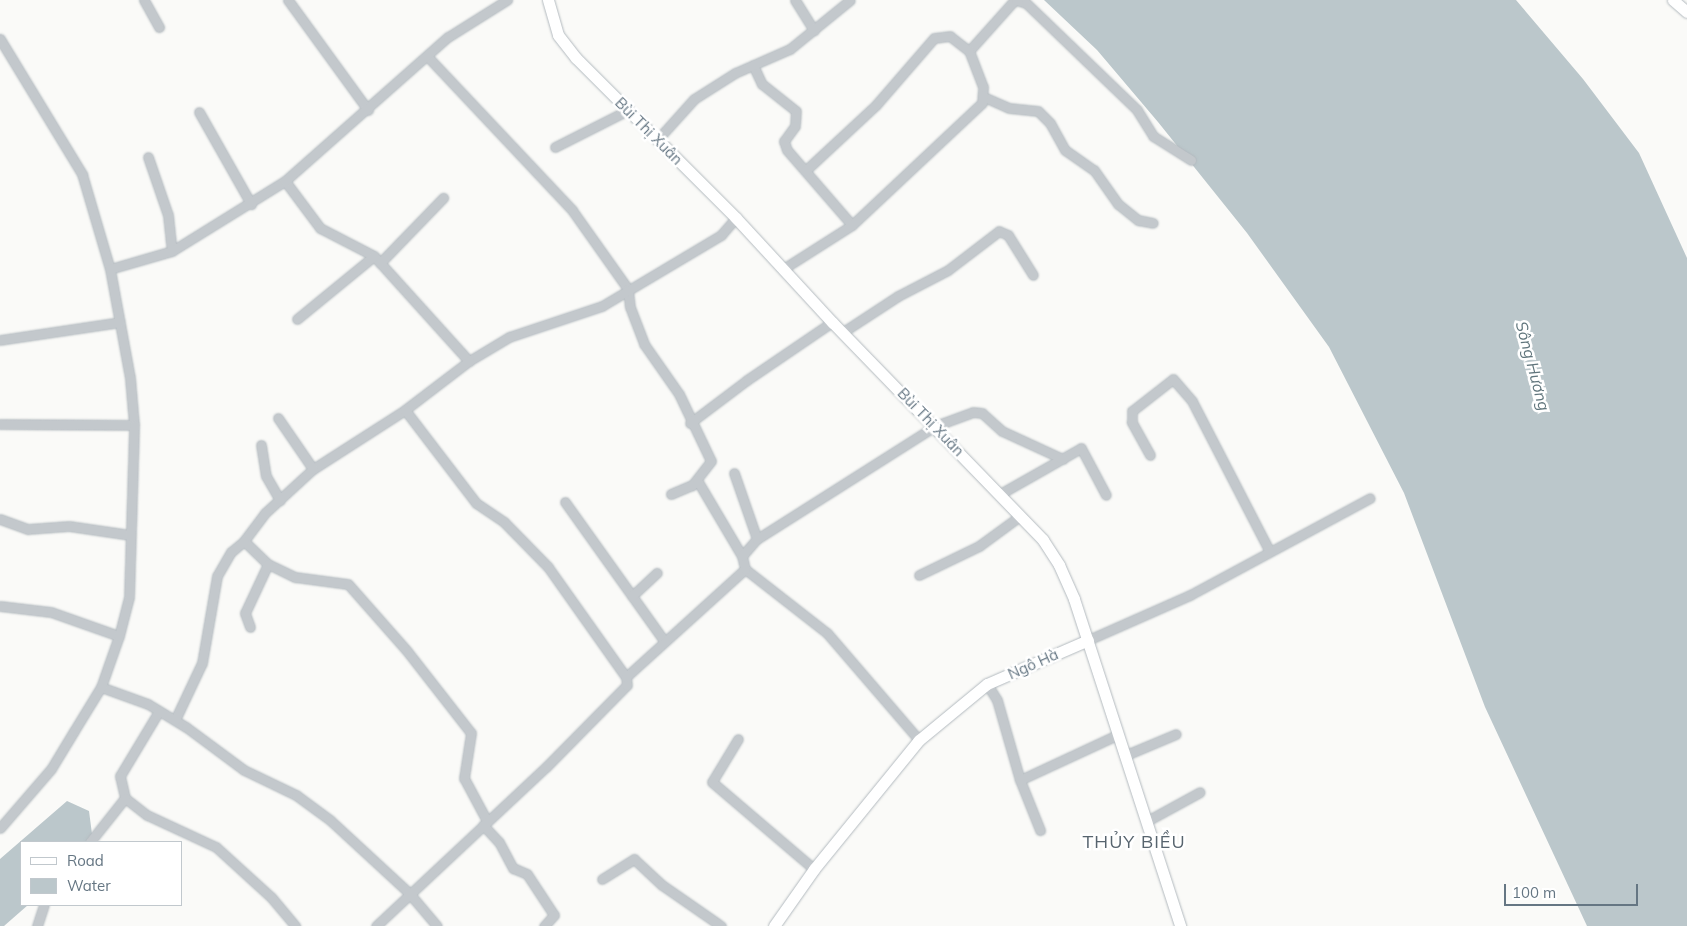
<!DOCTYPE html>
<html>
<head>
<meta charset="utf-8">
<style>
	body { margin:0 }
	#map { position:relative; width:1687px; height:926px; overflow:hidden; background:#fafaf8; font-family:Mulish,sans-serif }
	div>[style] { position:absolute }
	.water>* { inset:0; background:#bbc7cb }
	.roads { filter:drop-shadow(0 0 1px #b3babf) drop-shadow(0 0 1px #b3babf) }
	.street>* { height:9px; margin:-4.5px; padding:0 4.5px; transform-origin:4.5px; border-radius:4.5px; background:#c3c8cc }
	.secondary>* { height:11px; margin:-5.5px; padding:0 5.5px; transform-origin:5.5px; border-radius:5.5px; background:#fff }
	span { translate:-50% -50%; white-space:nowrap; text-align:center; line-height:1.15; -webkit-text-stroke:5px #fff; paint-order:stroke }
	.street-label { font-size:15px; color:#657683 }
	.water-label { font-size:16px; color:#60757c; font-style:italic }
	.quarter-label { font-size:18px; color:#57646e; letter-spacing:1px }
	.legend { position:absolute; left:20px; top:841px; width:162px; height:65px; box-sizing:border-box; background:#fff; border:1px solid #c1c8cd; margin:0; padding:6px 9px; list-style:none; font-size:15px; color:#657683 }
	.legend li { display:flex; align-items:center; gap:10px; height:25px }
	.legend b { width:25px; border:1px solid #c1c8cd }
	.scale { position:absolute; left:1504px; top:884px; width:134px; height:22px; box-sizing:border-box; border:2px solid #657683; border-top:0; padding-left:6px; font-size:15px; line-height:18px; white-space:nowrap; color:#657683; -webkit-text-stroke:4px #fff; paint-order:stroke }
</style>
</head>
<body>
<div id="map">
	<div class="water">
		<div style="clip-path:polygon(1044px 0,1516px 0,1583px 79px,1639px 153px,1687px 258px,1687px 926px,1587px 926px,1485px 707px,1404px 493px,1329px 347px,1247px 233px,1158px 122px,1097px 50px)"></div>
		<div style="clip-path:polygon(67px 801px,89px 811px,92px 834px,86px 842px,21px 842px,21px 905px,28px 905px,4px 926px,0 926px,0 859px)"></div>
	</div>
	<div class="roads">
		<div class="street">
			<div style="left:144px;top:0;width:31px;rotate:61deg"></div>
			<div style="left:288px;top:0;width:136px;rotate:54deg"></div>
			<div style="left:795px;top:0;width:36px;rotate:58deg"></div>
			<div style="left:0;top:39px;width:158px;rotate:58.7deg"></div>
			<div style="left:82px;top:174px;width:99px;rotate:73.6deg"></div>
			<div style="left:110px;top:269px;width:111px;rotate:79.6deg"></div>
			<div style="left:130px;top:378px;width:47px;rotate:85.1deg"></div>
			<div style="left:134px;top:425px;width:134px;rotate:-179.6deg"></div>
			<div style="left:969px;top:51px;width:64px;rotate:-48.1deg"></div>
			<div style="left:1012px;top:3px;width:5px;rotate:-37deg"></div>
			<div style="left:1016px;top:0;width:10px;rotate:17deg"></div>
			<div style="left:1026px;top:3px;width:154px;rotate:43.9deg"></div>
			<div style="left:1137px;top:110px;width:31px;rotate:58deg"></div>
			<div style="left:1153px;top:136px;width:45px;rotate:32.3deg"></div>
			<div style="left:428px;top:57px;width:210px;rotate:46.7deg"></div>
			<div style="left:572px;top:210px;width:97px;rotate:54.7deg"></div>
			<div style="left:628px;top:289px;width:18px;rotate:84deg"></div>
			<div style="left:630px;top:307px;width:40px;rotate:69deg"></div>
			<div style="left:644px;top:344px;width:61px;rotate:55deg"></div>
			<div style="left:679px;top:394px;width:74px;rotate:64.5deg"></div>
			<div style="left:711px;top:461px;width:31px;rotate:128deg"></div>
			<div style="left:692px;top:485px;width:23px;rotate:157deg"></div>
			<div style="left:753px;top:65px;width:21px;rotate:65deg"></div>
			<div style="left:762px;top:84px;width:43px;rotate:38.5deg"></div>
			<div style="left:796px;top:111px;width:15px;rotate:94deg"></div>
			<div style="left:795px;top:126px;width:19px;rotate:126deg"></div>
			<div style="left:784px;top:141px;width:9px;rotate:72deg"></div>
			<div style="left:787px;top:150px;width:99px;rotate:49.1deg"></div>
			<div style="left:984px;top:97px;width:27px;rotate:24deg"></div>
			<div style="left:1009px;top:108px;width:29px;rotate:6deg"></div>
			<div style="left:1038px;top:111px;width:17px;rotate:45deg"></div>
			<div style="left:1050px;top:123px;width:31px;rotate:61deg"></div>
			<div style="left:1065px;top:150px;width:35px;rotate:35deg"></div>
			<div style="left:1094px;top:170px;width:42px;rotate:54.8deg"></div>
			<div style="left:1118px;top:204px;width:26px;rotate:39deg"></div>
			<div style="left:1138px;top:220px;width:15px;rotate:11deg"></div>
			<div style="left:199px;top:112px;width:106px;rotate:60.5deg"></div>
			<div style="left:658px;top:139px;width:54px;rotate:-48deg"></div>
			<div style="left:694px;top:99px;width:49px;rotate:-32.4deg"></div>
			<div style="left:735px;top:73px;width:60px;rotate:-23.6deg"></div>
			<div style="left:790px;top:49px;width:77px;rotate:-39.2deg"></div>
			<div style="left:555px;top:147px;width:82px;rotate:-26.9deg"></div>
			<div style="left:148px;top:157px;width:61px;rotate:71deg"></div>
			<div style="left:168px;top:215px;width:36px;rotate:84deg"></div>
			<div style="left:285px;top:181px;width:59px;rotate:53.3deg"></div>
			<div style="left:320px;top:228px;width:61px;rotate:27.4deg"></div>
			<div style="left:374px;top:256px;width:142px;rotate:47.9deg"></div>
			<div style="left:469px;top:361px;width:47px;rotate:-31deg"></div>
			<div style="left:509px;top:337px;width:98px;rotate:-18.4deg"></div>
			<div style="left:602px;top:306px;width:139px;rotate:-30.8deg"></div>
			<div style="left:721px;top:235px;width:23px;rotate:-49deg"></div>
			<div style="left:380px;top:263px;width:91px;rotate:-45.9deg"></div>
			<div style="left:110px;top:269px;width:65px;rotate:-16.2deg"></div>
			<div style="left:172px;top:251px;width:133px;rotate:-31.8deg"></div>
			<div style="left:285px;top:181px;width:217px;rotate:-41.5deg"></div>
			<div style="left:448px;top:37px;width:70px;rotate:-32.1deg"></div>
			<div style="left:783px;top:269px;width:82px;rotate:-32.5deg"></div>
			<div style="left:852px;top:225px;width:178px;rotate:-43.2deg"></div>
			<div style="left:982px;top:103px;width:16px;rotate:-86deg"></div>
			<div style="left:983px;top:87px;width:39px;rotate:-111deg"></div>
			<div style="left:969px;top:51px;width:24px;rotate:-142deg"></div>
			<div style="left:950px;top:36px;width:16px;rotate:173deg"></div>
			<div style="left:934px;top:38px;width:89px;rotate:130.9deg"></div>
			<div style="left:876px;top:105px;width:96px;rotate:137.1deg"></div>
			<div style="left:297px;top:319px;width:99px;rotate:-39.3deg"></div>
			<div style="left:843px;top:332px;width:66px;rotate:-33.2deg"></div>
			<div style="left:898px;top:296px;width:56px;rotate:-27.5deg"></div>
			<div style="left:948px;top:270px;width:64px;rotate:-37.4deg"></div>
			<div style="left:999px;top:231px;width:10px;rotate:24deg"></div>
			<div style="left:1008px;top:235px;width:47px;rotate:58deg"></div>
			<div style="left:0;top:340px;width:121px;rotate:-8.5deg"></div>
			<div style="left:469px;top:361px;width:81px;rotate:142.6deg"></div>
			<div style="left:405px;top:410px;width:109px;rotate:147.3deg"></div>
			<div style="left:313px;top:469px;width:65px;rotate:137.5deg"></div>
			<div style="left:265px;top:513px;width:35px;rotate:127deg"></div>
			<div style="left:244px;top:541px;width:33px;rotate:44deg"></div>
			<div style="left:268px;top:564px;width:30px;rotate:26deg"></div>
			<div style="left:295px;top:577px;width:53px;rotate:7.5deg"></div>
			<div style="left:348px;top:584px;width:89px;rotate:48.6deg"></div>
			<div style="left:407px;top:651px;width:104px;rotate:52deg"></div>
			<div style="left:471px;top:733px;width:46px;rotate:98.8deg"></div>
			<div style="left:464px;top:778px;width:49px;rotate:61.9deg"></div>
			<div style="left:405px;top:410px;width:117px;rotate:52.6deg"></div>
			<div style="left:476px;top:503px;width:34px;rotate:34deg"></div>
			<div style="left:504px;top:522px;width:63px;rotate:45.6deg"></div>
			<div style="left:548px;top:567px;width:135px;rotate:54.7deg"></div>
			<div style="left:278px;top:418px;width:62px;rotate:55.5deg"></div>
			<div style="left:690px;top:423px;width:71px;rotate:-37deg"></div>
			<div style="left:747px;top:380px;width:103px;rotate:-34.3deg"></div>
			<div style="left:261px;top:445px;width:31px;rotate:81deg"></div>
			<div style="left:266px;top:476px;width:28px;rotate:60deg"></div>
			<div style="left:1150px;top:455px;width:38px;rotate:-119deg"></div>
			<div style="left:1132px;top:422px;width:11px;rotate:-90deg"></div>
			<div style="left:1132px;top:411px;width:52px;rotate:-38deg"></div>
			<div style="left:1173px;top:379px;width:29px;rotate:49deg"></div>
			<div style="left:1192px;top:401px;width:168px;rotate:62.7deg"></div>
			<div style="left:734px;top:473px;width:70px;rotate:70.8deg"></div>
			<div style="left:697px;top:480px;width:88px;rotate:59.4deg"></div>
			<div style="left:1000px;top:494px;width:93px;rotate:-29.6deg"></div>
			<div style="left:1081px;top:448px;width:53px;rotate:62deg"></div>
			<div style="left:565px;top:502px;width:171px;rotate:54.5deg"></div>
			<div style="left:0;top:519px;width:30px;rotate:20deg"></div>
			<div style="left:28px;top:529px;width:41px;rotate:-4.2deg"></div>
			<div style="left:69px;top:526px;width:62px;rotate:8.4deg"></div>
			<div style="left:745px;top:569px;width:104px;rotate:38deg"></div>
			<div style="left:827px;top:633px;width:141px;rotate:49.3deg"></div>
			<div style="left:919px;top:575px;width:67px;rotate:-25.8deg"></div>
			<div style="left:979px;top:546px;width:51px;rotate:-36.2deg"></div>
			<div style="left:632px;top:596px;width:34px;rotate:-43deg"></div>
			<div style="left:0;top:606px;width:51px;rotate:6.7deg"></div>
			<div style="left:51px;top:612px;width:72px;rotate:19.4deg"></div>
			<div style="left:250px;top:627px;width:15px;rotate:-110deg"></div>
			<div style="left:245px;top:613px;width:54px;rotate:-64.9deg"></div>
			<div style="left:1088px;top:640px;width:111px;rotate:-23.8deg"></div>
			<div style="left:1190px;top:595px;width:204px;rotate:-28.3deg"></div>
			<div style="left:987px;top:684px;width:19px;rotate:58deg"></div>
			<div style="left:997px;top:700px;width:83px;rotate:74deg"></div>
			<div style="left:1020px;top:780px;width:54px;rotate:68.2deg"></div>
			<div style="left:101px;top:687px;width:50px;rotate:19.9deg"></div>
			<div style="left:148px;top:704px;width:44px;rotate:31.2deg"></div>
			<div style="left:186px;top:727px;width:72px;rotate:36.6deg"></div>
			<div style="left:244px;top:770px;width:58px;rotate:25.7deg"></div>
			<div style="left:296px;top:795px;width:42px;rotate:36.3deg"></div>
			<div style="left:330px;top:820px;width:108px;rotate:42.7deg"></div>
			<div style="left:409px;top:893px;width:43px;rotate:49.7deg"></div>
			<div style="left:159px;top:711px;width:76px;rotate:121deg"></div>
			<div style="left:120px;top:776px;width:23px;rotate:77deg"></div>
			<div style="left:125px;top:798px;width:28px;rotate:38deg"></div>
			<div style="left:147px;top:815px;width:76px;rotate:24.9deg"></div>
			<div style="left:216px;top:847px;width:74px;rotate:42.3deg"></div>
			<div style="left:271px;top:897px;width:38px;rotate:50deg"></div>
			<div style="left:175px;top:720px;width:63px;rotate:-64.7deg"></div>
			<div style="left:202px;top:663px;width:88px;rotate:-80.2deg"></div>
			<div style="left:217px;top:576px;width:28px;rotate:-60deg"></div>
			<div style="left:231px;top:552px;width:17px;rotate:-40deg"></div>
			<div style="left:738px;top:739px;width:50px;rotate:121.2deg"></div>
			<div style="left:712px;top:782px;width:134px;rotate:40.5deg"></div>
			<div style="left:1126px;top:755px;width:54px;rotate:-22.8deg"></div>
			<div style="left:1020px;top:780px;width:109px;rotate:-24.9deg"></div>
			<div style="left:1147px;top:821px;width:60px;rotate:-28.7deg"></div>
			<div style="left:483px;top:825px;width:23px;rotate:47deg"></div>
			<div style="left:499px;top:842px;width:30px;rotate:62deg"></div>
			<div style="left:513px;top:868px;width:15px;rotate:23deg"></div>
			<div style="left:527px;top:874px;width:49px;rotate:56.6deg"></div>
			<div style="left:554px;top:915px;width:15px;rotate:132deg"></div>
			<div style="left:0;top:828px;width:78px;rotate:-49.2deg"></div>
			<div style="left:51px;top:769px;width:44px;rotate:-58.8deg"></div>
			<div style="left:74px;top:731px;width:52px;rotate:-58.5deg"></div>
			<div style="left:101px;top:687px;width:54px;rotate:-70.6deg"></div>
			<div style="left:119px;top:636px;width:40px;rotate:-75.6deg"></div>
			<div style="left:129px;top:597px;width:172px;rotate:-88.3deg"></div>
			<div style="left:90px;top:842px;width:56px;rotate:-51.5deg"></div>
			<div style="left:602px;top:879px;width:38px;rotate:-32deg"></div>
			<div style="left:634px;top:859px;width:38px;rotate:43deg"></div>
			<div style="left:662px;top:885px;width:72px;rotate:34.8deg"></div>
			<div style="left:37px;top:926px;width:22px;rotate:-72deg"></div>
			<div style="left:376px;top:926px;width:233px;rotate:-43.1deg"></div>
			<div style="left:546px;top:767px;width:115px;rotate:-45.4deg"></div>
			<div style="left:627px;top:685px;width:8px;rotate:-97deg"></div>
			<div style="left:626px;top:677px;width:161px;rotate:-42.2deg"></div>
			<div style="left:745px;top:569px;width:13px;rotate:-103deg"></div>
			<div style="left:742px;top:556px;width:23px;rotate:-49deg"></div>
			<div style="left:757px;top:539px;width:211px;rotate:-32.4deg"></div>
			<div style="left:935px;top:426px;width:40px;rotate:-20.2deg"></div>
			<div style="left:973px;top:412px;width:9px;rotate:6deg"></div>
			<div style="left:982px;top:413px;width:27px;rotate:42deg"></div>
			<div style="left:1002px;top:431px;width:67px;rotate:24.7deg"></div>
		</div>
		<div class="secondary">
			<div style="left:548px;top:0;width:36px;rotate:74deg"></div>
			<div style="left:558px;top:35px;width:29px;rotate:52deg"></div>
			<div style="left:576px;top:58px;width:226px;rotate:45deg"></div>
			<div style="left:736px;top:218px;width:142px;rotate:47.3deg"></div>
			<div style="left:832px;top:322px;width:303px;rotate:45.9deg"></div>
			<div style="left:1043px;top:540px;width:30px;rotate:57deg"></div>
			<div style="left:1059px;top:565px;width:37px;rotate:66deg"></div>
			<div style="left:1074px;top:599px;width:344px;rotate:72deg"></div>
			<div style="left:1673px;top:0;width:18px;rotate:41deg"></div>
			<div style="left:774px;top:926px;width:70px;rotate:-54.9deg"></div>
			<div style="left:814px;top:869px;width:166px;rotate:-50.9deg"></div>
			<div style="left:919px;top:740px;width:88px;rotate:-39.5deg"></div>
			<div style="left:987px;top:684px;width:110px;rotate:-23.5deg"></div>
		</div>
	</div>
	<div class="street-label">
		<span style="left:649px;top:131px;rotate:45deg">Bùi Thị Xuân</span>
		<span style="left:931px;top:422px;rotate:46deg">Bùi Thị Xuân</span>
		<span style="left:1033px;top:664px;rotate:-24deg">Ngô Hà</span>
	</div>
	<div class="water-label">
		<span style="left:1533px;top:366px;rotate:75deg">Sông Hương</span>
	</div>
	<div class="quarter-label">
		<span style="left:1134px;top:842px">THỦY BIỀU</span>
	</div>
	<ul class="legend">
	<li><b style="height:6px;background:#fff"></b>Road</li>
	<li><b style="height:14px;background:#bbc7cb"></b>Water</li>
	</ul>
	<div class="scale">100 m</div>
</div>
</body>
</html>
